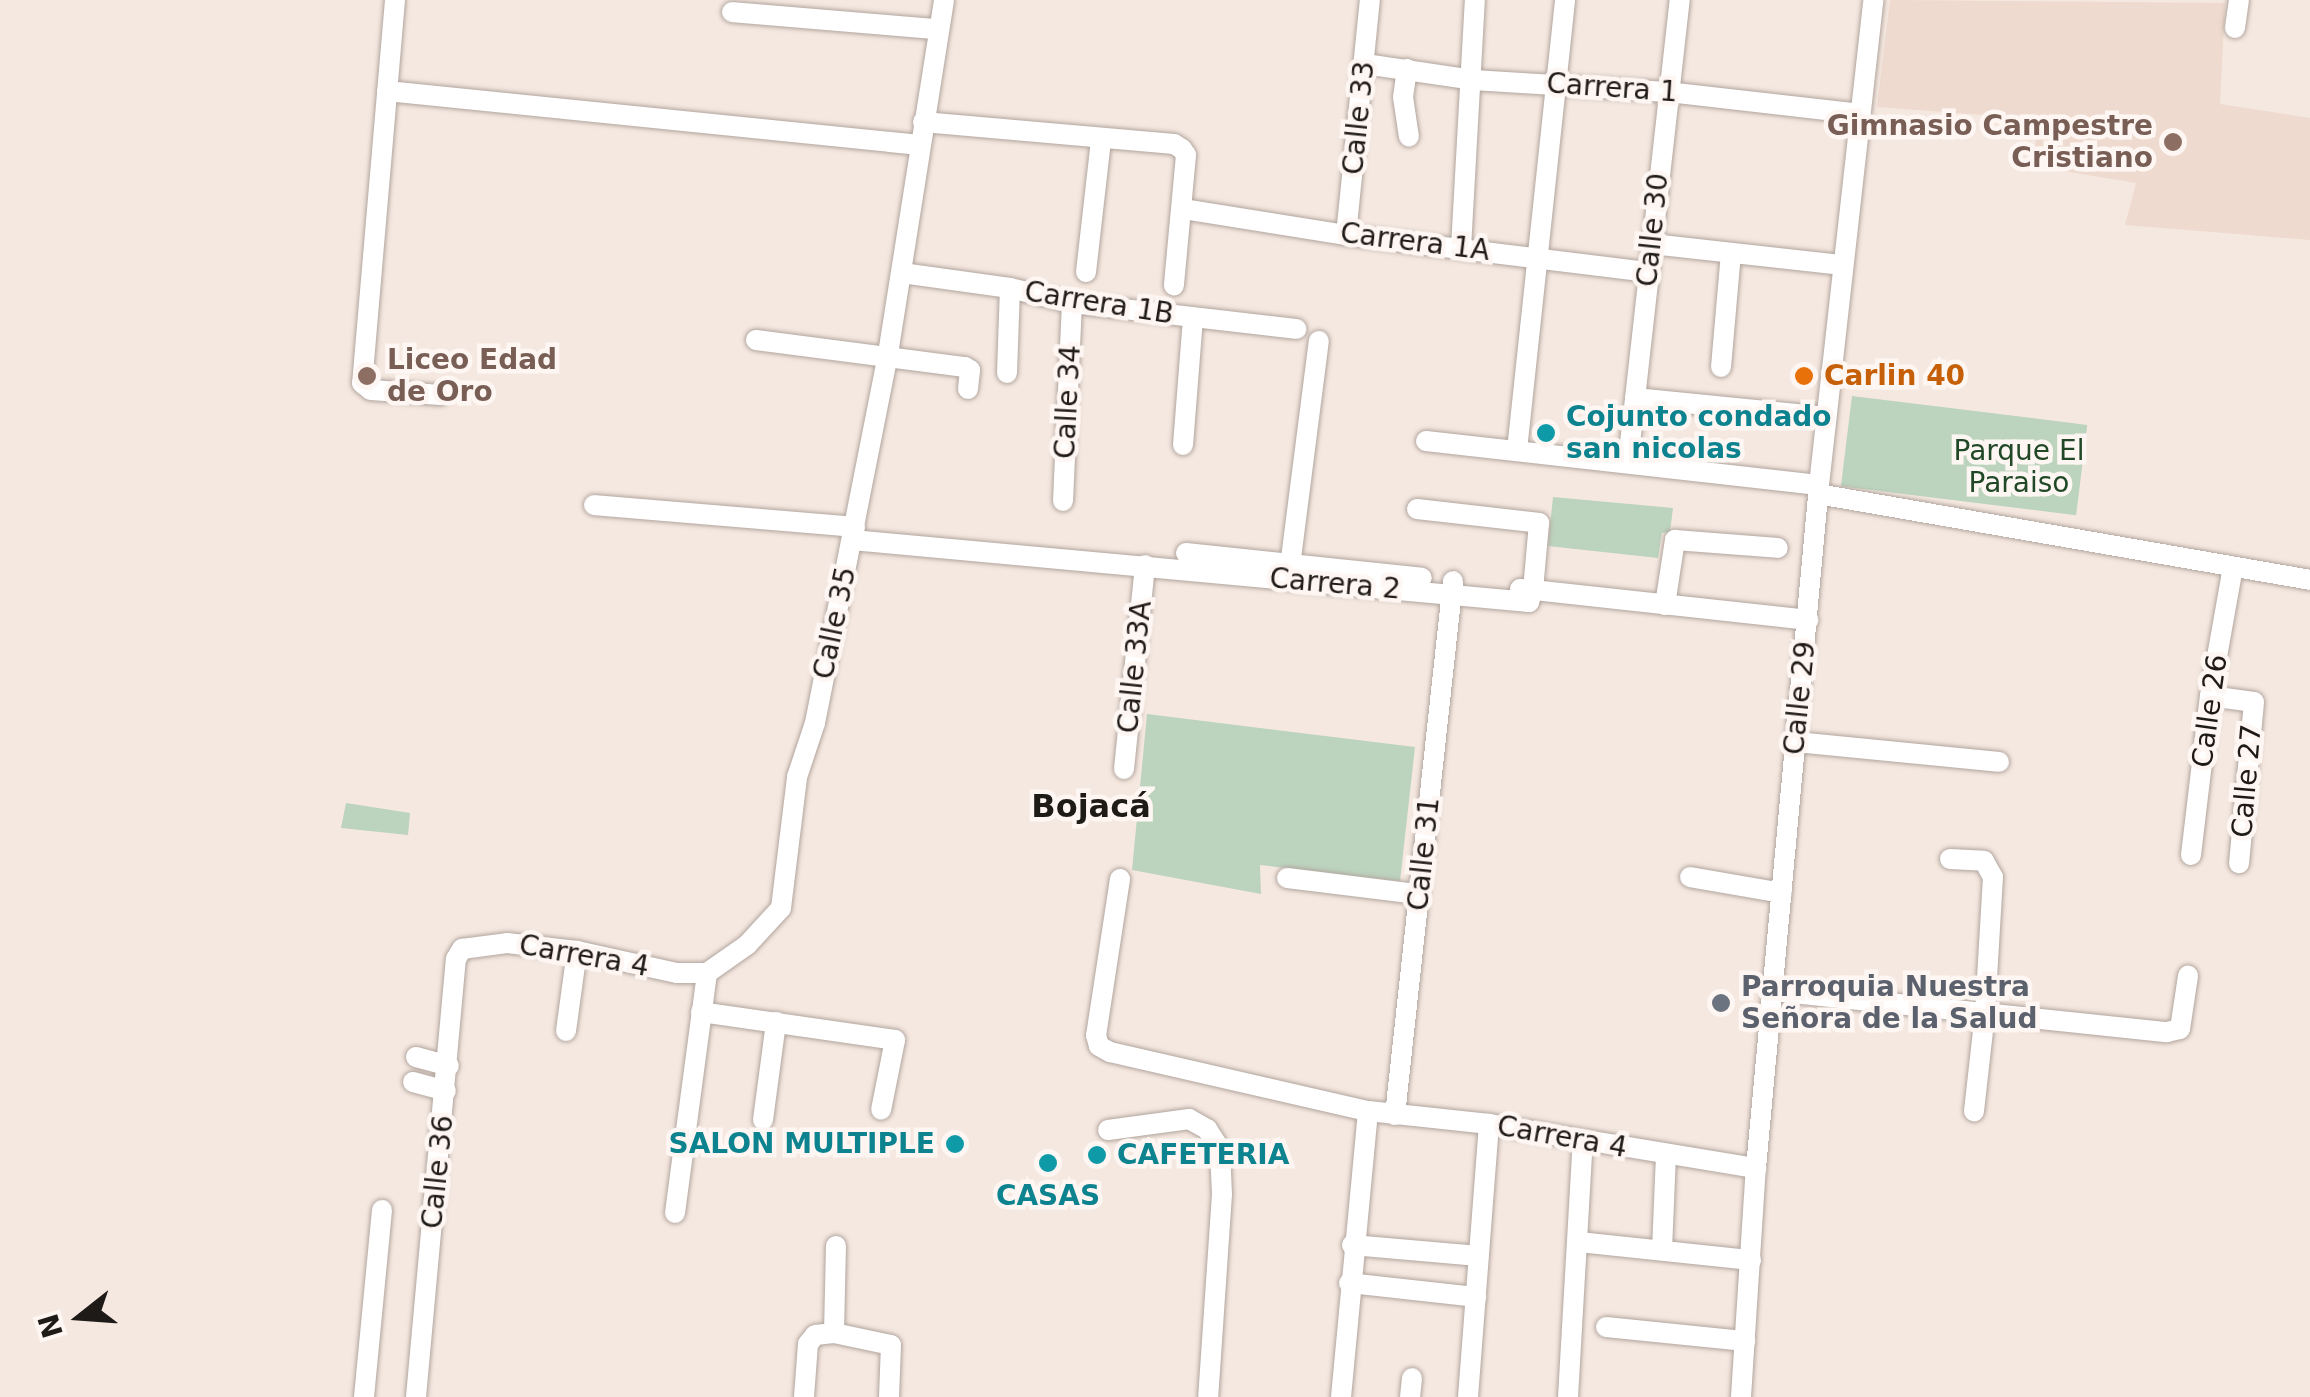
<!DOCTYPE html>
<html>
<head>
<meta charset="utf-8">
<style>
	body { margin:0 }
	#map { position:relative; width:2310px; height:1397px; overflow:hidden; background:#f5e8e0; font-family:"DejaVu Sans",sans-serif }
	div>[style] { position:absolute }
	.built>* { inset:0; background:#eedace }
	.green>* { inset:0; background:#bcd3be; transform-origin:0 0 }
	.roads { filter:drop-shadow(0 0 2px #b1a59e) drop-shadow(0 0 2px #b1a59e) }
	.minor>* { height:20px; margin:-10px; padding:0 10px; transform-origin:10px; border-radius:10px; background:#fff }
	.dots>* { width:28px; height:28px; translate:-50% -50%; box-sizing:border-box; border:5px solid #fef6f2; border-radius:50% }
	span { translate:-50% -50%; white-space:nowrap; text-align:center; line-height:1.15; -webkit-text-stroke:9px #fef6f2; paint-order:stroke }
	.street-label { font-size:28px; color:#1e1a17 }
	.education-label { font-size:28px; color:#785e54; font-weight:700 }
	.right { translate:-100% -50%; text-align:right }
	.left { translate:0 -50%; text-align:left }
	.food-label { font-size:28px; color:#c56008; font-weight:700 }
	.culture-label { font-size:28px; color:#0d838f; font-weight:700 }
	.park-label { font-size:28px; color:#214928 }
	.worship-label { font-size:28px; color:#5b616d; font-weight:700 }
	.quarter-label { font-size:32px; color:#1e1a17; font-weight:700 }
	.north { position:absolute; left:30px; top:1267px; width:100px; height:100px; -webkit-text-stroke:8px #fef6f2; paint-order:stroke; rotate:253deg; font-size:28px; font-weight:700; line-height:40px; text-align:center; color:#1e1a17 }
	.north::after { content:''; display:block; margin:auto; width:35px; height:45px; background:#1e1a17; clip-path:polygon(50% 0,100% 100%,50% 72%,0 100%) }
</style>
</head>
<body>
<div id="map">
	<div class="built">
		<div style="clip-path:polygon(1890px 0,2225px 3px,2220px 104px,2310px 118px,2310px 240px,2125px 225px,2136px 183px,2033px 166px,2038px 119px,1877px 107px)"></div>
	</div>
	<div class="green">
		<div style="left:1852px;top:396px;width:237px;height:91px;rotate:7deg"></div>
		<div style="clip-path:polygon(1553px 497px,1673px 508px,1670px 532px,1662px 533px,1658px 558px,1548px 546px)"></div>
		<div style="clip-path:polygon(1147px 714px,1415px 747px,1400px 881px,1260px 865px,1261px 894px,1132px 870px)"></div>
		<div style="clip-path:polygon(346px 803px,410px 813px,408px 835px,341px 828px)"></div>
	</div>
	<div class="roads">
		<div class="minor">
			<div style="left:395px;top:0;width:384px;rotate:94.9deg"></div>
			<div style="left:362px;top:383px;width:11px;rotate:38deg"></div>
			<div style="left:371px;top:390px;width:70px;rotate:4.1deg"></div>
			<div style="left:732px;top:12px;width:205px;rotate:4.8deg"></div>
			<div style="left:2235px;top:28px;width:28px;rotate:-82deg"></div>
			<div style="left:1365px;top:64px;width:109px;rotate:8.4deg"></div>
			<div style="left:1473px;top:80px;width:195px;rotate:3.5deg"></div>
			<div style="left:1668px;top:92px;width:193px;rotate:6.5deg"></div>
			<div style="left:1407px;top:69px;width:28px;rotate:98deg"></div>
			<div style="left:1403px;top:97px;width:40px;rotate:81.5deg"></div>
			<div style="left:387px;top:91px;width:536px;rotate:5.79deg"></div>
			<div style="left:923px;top:122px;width:252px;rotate:5deg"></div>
			<div style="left:1174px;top:144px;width:9px;rotate:32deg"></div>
			<div style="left:1182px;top:149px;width:7px;rotate:56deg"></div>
			<div style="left:1186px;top:155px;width:131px;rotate:95.3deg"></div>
			<div style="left:1183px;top:209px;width:165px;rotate:9.1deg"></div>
			<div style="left:1346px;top:235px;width:305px;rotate:7deg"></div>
			<div style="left:1346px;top:235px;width:236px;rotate:-84.2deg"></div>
			<div style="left:1652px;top:244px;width:192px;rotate:6.3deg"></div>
			<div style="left:1461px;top:248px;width:248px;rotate:-86.8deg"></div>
			<div style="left:1086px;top:272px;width:133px;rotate:-83.5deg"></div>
			<div style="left:902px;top:273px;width:109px;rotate:7.9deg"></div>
			<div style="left:1010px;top:288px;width:64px;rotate:13.6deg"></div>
			<div style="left:1072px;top:303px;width:226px;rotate:6.6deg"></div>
			<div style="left:756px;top:340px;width:211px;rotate:7.4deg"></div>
			<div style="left:965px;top:367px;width:6px;rotate:31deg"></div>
			<div style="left:970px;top:370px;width:19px;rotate:96deg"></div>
			<div style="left:1721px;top:367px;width:114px;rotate:-85deg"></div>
			<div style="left:1007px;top:373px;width:85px;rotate:-88deg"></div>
			<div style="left:1635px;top:398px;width:192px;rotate:5.7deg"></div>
			<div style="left:1426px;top:441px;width:395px;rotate:6.4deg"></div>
			<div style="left:1183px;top:445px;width:127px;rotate:-85.5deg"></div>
			<div style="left:1517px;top:450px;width:453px;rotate:-83.9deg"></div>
			<div style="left:1628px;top:461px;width:464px;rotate:-83.6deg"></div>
			<div style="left:1818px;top:494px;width:499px;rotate:9.9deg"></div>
			<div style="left:1063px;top:501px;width:198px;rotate:-87.4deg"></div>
			<div style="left:594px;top:505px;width:262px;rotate:4.8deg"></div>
			<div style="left:1417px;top:509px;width:123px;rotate:6.5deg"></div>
			<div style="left:1539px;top:523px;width:67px;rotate:95.1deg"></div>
			<div style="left:1533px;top:590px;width:13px;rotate:-176deg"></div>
			<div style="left:852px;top:540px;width:680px;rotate:5.23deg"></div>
			<div style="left:1529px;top:602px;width:13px;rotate:-72deg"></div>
			<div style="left:1533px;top:590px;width:277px;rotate:6.2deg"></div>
			<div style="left:1186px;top:553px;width:237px;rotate:6deg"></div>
			<div style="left:1290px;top:566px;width:227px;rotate:-82.7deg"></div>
			<div style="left:1665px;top:605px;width:66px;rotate:-81.3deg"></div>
			<div style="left:1675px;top:540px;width:103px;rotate:4.4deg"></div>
			<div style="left:2210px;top:696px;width:44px;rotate:7.8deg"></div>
			<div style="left:2254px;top:702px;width:162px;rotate:95.3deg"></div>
			<div style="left:1796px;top:742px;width:204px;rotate:5.6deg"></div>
			<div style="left:1124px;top:769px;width:205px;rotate:-84.1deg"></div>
			<div style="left:2191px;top:855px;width:160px;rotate:-83.2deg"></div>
			<div style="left:2210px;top:696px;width:131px;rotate:-79.9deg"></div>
			<div style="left:1950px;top:859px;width:34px;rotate:3deg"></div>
			<div style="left:1984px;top:861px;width:18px;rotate:61deg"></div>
			<div style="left:1993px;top:877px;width:136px;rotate:93.4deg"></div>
			<div style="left:1985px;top:1013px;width:99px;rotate:96.4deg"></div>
			<div style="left:1690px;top:877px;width:93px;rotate:9.9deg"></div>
			<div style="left:1287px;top:878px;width:132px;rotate:7deg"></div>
			<div style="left:1120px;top:879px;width:158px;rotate:98.7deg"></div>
			<div style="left:1096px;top:1035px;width:11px;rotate:75deg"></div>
			<div style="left:1099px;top:1046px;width:13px;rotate:29deg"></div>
			<div style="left:1110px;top:1052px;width:265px;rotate:12.9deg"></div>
			<div style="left:1368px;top:1111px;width:122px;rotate:6.1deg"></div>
			<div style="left:1489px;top:1124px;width:271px;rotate:9.4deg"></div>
			<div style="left:462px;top:949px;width:45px;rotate:-7.6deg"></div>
			<div style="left:507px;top:943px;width:70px;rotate:6.5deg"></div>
			<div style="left:577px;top:951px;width:102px;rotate:12.4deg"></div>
			<div style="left:677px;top:973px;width:30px"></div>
			<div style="left:707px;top:973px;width:49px;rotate:-35deg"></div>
			<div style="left:747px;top:945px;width:50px;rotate:-47.4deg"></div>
			<div style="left:781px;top:908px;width:132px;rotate:-83deg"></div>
			<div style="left:797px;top:777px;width:57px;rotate:-71.6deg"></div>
			<div style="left:815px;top:723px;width:376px;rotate:-78.8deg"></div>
			<div style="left:888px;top:354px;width:358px;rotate:-81deg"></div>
			<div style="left:1774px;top:991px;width:395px;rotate:6deg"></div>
			<div style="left:2167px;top:1032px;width:13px;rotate:-13deg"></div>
			<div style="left:2180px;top:1029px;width:54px;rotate:-81.4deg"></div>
			<div style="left:701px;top:1012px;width:196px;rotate:8.2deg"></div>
			<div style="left:895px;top:1040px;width:71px;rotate:101.3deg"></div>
			<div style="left:566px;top:1031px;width:81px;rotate:-82.2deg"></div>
			<div style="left:416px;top:1057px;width:34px;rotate:15deg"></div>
			<div style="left:413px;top:1082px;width:34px;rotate:15deg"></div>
			<div style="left:1395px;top:1115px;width:537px;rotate:-83.8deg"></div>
			<div style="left:763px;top:1120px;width:99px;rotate:-82.4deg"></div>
			<div style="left:1108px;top:1130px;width:82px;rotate:-7.7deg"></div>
			<div style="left:1189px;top:1119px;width:21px;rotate:29deg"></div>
			<div style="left:1207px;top:1129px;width:24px;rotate:57deg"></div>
			<div style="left:1220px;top:1149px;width:45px;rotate:87.5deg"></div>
			<div style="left:1222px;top:1194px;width:203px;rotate:93.9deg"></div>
			<div style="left:675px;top:1213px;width:242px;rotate:-82.4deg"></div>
			<div style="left:1579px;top:1242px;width:173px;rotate:6deg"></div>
			<div style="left:1352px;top:1245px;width:127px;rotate:5deg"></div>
			<div style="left:1662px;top:1250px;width:95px;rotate:-87.6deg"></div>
			<div style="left:1349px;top:1283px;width:128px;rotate:6.3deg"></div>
			<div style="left:1606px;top:1327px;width:140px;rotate:5.8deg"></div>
			<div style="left:834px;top:1333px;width:87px;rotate:-88.7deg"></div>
			<div style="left:364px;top:1397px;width:188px;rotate:-84.5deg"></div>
			<div style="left:416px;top:1397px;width:440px;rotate:-84.8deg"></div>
			<div style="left:456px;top:959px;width:12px;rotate:-59deg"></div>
			<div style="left:804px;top:1397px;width:53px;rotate:-85.7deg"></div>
			<div style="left:808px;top:1344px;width:11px;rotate:-52deg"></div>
			<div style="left:815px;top:1335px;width:19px;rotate:-6deg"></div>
			<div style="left:834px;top:1333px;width:58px;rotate:11.9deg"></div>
			<div style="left:891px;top:1345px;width:52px;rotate:92.2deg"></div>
			<div style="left:1341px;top:1397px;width:287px;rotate:-84.6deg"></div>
			<div style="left:1410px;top:1397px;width:19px;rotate:-84deg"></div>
			<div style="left:1468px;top:1397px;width:274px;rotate:-85.6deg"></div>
			<div style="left:1568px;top:1397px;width:257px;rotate:-86.7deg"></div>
			<div style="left:1741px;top:1397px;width:229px;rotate:-86.3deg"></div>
			<div style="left:1756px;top:1168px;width:686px;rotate:-84.73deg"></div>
			<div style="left:1819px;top:485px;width:488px;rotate:-83.6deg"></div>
		</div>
	</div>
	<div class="dots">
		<div style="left:2173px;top:142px;background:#8d6e63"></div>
		<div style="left:367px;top:376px;background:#8d6e63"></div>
		<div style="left:1804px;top:376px;background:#e8710a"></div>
		<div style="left:1546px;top:433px;background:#0f9aa8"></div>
		<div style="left:1721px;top:1003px;background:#6b7280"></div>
		<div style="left:955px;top:1144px;background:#0f9aa8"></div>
		<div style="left:1097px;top:1155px;background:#0f9aa8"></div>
		<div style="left:1048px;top:1163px;background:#0f9aa8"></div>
	</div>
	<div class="street-label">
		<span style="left:1612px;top:88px;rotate:4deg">Carrera 1</span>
		<span style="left:1359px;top:118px;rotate:-84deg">Calle 33</span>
		<span style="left:1653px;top:230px;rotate:-84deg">Calle 30</span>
		<span style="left:1415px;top:242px;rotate:7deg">Carrera 1A</span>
		<span style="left:1099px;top:303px;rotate:9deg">Carrera 1B</span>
		<span style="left:1068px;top:402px;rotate:-87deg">Calle 34</span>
		<span style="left:1335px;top:584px;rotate:5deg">Carrera 2</span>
		<span style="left:835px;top:623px;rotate:-78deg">Calle 35</span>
		<span style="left:1135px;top:667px;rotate:-84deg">Calle 33A</span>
		<span style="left:1800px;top:698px;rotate:-84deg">Calle 29</span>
		<span style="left:2210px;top:711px;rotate:-82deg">Calle 26</span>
		<span style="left:2247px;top:781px;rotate:-85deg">Calle 27</span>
		<span style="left:1424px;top:854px;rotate:-84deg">Calle 31</span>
		<span style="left:584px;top:956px;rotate:10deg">Carrera 4</span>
		<span style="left:1562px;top:1137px;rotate:10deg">Carrera 4</span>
		<span style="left:438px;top:1172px;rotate:-84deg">Calle 36</span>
	</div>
	<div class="education-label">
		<span class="right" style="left:2153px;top:142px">Gimnasio Campestre<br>Cristiano</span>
		<span class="left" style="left:387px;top:376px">Liceo Edad<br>de Oro</span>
	</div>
	<div class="food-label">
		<span class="left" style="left:1824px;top:376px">Carlin 40</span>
	</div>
	<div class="culture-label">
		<span class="left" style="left:1566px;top:433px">Cojunto condado<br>san nicolas</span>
		<span class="right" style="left:935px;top:1144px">SALON MULTIPLE</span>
		<span class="left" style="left:1117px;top:1155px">CAFETERIA</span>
		<span style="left:1048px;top:1196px">CASAS</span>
	</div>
	<div class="park-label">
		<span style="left:2019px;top:467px">Parque El<br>Paraiso</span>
	</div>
	<div class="worship-label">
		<span class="left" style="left:1741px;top:1003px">Parroquia Nuestra<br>Señora de la Salud</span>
	</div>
	<div class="quarter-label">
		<span style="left:1091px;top:806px">Bojacá</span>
	</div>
	<div class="north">N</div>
</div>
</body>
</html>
